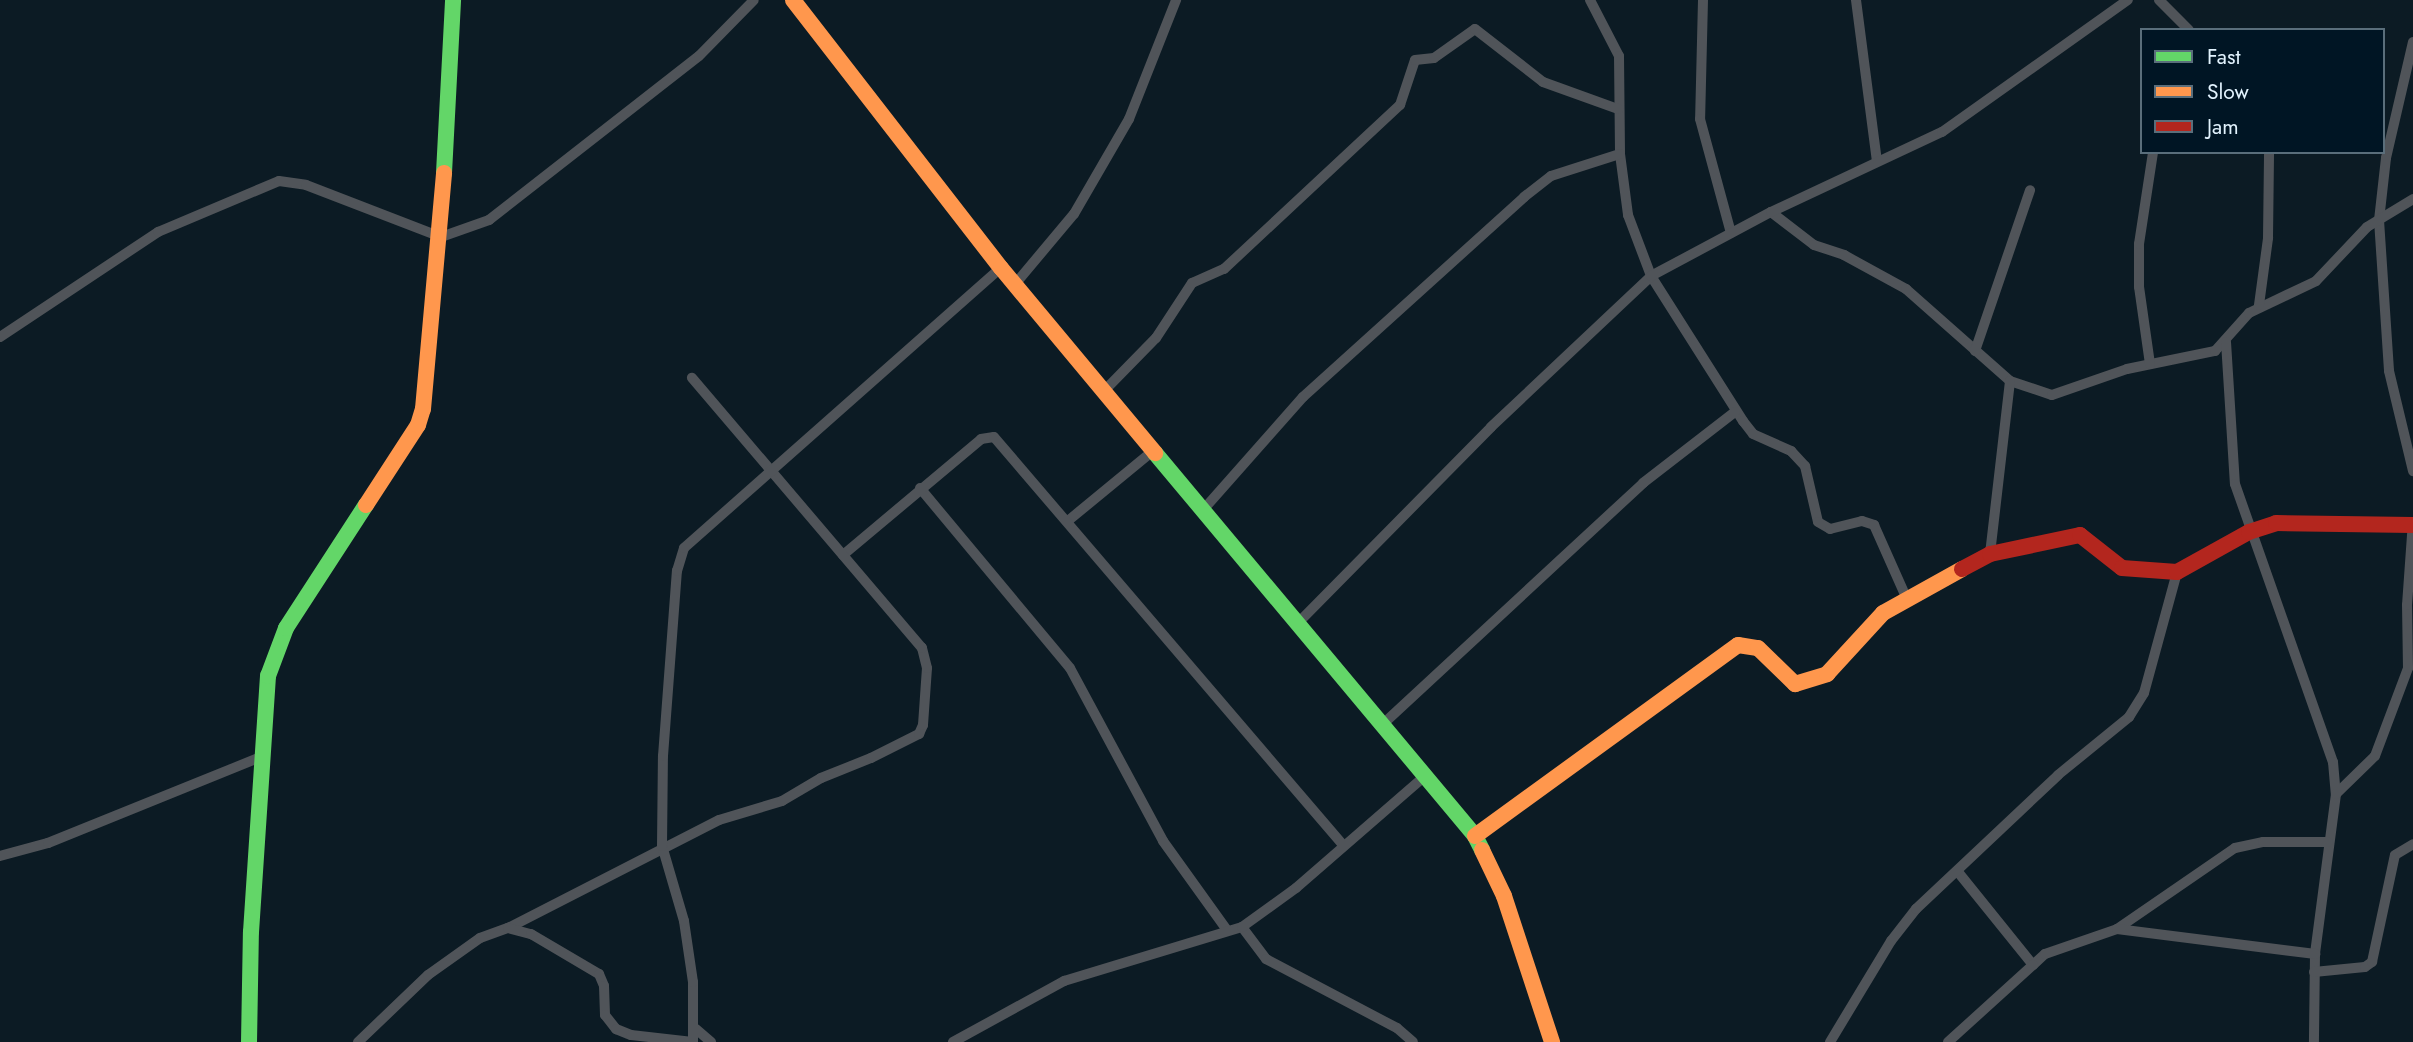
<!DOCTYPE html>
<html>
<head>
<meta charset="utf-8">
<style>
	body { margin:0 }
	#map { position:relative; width:2413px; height:1042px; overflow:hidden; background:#0c1b24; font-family:Jost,sans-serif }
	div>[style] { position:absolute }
	.street>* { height:10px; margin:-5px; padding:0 5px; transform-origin:5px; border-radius:5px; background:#505459 }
	.fast>* { height:16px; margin:-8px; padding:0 8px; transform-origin:8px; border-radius:8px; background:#63d668 }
	.slow>* { height:16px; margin:-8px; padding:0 8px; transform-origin:8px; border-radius:8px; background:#ff974d }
	.jam>* { height:16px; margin:-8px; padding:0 8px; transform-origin:8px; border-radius:8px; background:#b3261e }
	span { translate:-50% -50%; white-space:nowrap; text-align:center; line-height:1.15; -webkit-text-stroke:7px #001524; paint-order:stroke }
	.legend { position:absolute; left:2140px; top:28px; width:245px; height:126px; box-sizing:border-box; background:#001524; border:2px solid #5a6e7b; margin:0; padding:9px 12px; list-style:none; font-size:21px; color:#e2f3fe }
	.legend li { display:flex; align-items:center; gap:14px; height:35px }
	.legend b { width:35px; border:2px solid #5a6e7b }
</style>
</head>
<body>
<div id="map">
	<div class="street">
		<div style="left:1590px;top:0;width:63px;rotate:62.6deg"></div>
		<div style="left:1619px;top:56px;width:98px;rotate:89.4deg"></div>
		<div style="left:1620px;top:154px;width:62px;rotate:82.5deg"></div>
		<div style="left:1628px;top:215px;width:65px;rotate:69.3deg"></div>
		<div style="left:1651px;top:276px;width:172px;rotate:57.6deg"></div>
		<div style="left:1743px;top:421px;width:16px;rotate:52deg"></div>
		<div style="left:1753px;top:434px;width:42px;rotate:24.1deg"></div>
		<div style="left:1791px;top:451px;width:21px;rotate:47deg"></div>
		<div style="left:1805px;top:466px;width:57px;rotate:76.9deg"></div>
		<div style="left:1818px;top:522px;width:14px;rotate:30deg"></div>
		<div style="left:1830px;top:529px;width:33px;rotate:-14deg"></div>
		<div style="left:1862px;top:521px;width:13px;rotate:18deg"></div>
		<div style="left:1874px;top:525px;width:79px;rotate:66deg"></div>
		<div style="left:1703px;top:0;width:119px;rotate:91.4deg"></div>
		<div style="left:1700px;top:119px;width:118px;rotate:74.8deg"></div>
		<div style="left:1856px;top:0;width:162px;rotate:82.6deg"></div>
		<div style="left:2159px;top:0;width:42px;rotate:45deg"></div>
		<div style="left:2413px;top:42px;width:119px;rotate:103.1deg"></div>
		<div style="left:2386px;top:158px;width:62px;rotate:96.4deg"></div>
		<div style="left:2379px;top:220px;width:151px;rotate:86.2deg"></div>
		<div style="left:2389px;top:371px;width:103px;rotate:76.5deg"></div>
		<div style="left:1771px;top:212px;width:54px;rotate:37.5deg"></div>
		<div style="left:1814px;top:245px;width:32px;rotate:18deg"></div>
		<div style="left:1844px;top:255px;width:71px;rotate:28.7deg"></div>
		<div style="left:1906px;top:289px;width:139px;rotate:41.5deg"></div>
		<div style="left:2010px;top:381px;width:44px;rotate:18.4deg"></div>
		<div style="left:2052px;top:395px;width:79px;rotate:-19.1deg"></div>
		<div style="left:2127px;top:369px;width:90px;rotate:-11.6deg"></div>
		<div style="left:2215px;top:351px;width:51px;rotate:-48.2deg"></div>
		<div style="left:2249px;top:313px;width:74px;rotate:-25.5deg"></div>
		<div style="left:2316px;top:281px;width:74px;rotate:-46.6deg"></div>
		<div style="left:2367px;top:227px;width:54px;rotate:-31.3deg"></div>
		<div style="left:1016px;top:283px;width:90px;rotate:-50deg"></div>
		<div style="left:1074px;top:214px;width:110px;rotate:-59.9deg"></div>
		<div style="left:1129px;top:119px;width:128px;rotate:-68.4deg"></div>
		<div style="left:2259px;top:305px;width:68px;rotate:-82.3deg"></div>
		<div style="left:2268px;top:238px;width:86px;rotate:-89.3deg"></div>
		<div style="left:0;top:337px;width:190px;rotate:-33.6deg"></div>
		<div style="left:158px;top:232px;width:131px;rotate:-22.9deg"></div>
		<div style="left:279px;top:181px;width:27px;rotate:8deg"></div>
		<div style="left:306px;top:185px;width:145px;rotate:21.1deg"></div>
		<div style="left:441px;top:237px;width:51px;rotate:-19.5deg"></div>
		<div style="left:489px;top:220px;width:266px;rotate:-38deg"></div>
		<div style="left:699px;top:56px;width:78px;rotate:-45.5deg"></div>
		<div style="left:2226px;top:342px;width:142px;rotate:86.4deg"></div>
		<div style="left:2235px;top:484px;width:295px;rotate:70.6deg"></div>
		<div style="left:2333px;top:762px;width:32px;rotate:85deg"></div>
		<div style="left:2336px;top:794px;width:161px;rotate:97.5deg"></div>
		<div style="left:2315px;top:954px;width:88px;rotate:90.7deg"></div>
		<div style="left:1975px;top:351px;width:170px;rotate:-71.1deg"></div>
		<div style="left:2150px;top:364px;width:78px;rotate:-98.1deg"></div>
		<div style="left:2139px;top:287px;width:43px;rotate:-90deg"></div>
		<div style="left:2139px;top:244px;width:93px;rotate:-81.3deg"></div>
		<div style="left:1105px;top:390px;width:73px;rotate:-45.6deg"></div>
		<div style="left:1156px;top:338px;width:66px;rotate:-56.8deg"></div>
		<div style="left:1192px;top:283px;width:35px;rotate:-24deg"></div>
		<div style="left:1224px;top:269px;width:241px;rotate:-43deg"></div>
		<div style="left:1400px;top:105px;width:47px;rotate:-71.6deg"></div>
		<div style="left:1415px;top:60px;width:19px;rotate:-6deg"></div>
		<div style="left:1434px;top:58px;width:50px;rotate:-35.3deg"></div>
		<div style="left:1475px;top:29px;width:86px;rotate:37.9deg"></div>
		<div style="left:1543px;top:82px;width:80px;rotate:19.8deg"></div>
		<div style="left:920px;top:488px;width:234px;rotate:50.2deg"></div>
		<div style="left:1070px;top:668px;width:196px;rotate:61.7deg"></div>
		<div style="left:1163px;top:841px;width:110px;rotate:54.3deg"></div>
		<div style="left:1203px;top:510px;width:151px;rotate:-48.5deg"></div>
		<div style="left:1303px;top:397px;width:298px;rotate:-42.1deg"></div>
		<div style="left:1524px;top:197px;width:34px;rotate:-38deg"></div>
		<div style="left:1551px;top:176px;width:72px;rotate:-17.7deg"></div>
		<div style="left:1069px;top:520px;width:110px;rotate:-39.5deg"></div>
		<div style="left:1990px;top:554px;width:174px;rotate:-83.4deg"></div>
		<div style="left:843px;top:555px;width:180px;rotate:-40deg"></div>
		<div style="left:981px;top:439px;width:13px;rotate:-9deg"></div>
		<div style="left:994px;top:437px;width:537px;rotate:49.46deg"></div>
		<div style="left:1297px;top:624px;width:276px;rotate:-45.4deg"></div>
		<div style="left:1491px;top:427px;width:220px;rotate:-43.3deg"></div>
		<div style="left:1651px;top:276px;width:136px;rotate:-28.1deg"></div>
		<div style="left:1771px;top:212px;width:189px;rotate:-25.1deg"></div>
		<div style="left:1942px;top:132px;width:228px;rotate:-35.4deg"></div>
		<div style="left:1383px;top:724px;width:355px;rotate:-42.8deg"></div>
		<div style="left:1643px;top:483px;width:116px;rotate:-37.7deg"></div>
		<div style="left:2336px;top:794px;width:54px;rotate:-44.3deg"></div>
		<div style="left:2375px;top:756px;width:94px;rotate:-69.4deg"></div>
		<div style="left:2408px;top:668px;width:63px;rotate:-90.9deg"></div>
		<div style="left:2407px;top:605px;width:83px;rotate:-85.9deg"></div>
		<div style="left:0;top:856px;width:50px;rotate:-15.2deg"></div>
		<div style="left:48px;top:843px;width:230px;rotate:-22deg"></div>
		<div style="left:1958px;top:872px;width:119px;rotate:51.1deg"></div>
		<div style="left:2033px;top:965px;width:16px;rotate:-43deg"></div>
		<div style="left:2045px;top:954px;width:76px;rotate:-19.1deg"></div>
		<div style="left:2117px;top:929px;width:143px;rotate:-34.5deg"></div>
		<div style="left:2235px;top:848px;width:29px;rotate:-12deg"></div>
		<div style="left:2263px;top:842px;width:65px"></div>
		<div style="left:1242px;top:927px;width:40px;rotate:53deg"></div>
		<div style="left:1266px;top:959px;width:148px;rotate:27.8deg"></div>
		<div style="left:1397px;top:1028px;width:21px;rotate:41deg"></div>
		<div style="left:508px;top:928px;width:237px;rotate:-27.1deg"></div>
		<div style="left:719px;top:820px;width:66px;rotate:-16.8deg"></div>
		<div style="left:782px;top:801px;width:45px;rotate:-30.5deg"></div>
		<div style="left:821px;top:778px;width:54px;rotate:-21.8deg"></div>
		<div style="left:871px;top:758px;width:54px;rotate:-26.6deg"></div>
		<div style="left:919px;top:734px;width:10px;rotate:-66deg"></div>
		<div style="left:923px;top:725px;width:57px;rotate:-86deg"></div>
		<div style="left:927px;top:668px;width:21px;rotate:-104deg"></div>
		<div style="left:922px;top:648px;width:355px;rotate:-130.4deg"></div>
		<div style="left:2117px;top:929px;width:200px;rotate:7.2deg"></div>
		<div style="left:2314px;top:972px;width:51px;rotate:-5.6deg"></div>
		<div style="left:2365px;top:967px;width:9px;rotate:-36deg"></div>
		<div style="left:2372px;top:962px;width:109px;rotate:-77.9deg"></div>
		<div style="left:2395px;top:855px;width:21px;rotate:-31deg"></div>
		<div style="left:696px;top:1029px;width:20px;rotate:41deg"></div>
		<div style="left:358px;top:1042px;width:97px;rotate:-43.7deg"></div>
		<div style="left:428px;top:975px;width:64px;rotate:-35.4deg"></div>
		<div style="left:480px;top:938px;width:30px;rotate:-20deg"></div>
		<div style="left:508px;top:928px;width:24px;rotate:15deg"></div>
		<div style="left:531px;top:934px;width:79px;rotate:30.5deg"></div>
		<div style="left:599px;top:974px;width:13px;rotate:67deg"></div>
		<div style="left:604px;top:986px;width:29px;rotate:88deg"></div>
		<div style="left:605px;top:1015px;width:18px;rotate:52deg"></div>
		<div style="left:616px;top:1029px;width:16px;rotate:22deg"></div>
		<div style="left:631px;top:1035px;width:62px;rotate:6.4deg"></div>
		<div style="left:693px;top:1042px;width:60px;rotate:-90deg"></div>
		<div style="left:693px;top:982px;width:62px;rotate:-98.4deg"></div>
		<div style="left:684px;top:921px;width:78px;rotate:-106.3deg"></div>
		<div style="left:662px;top:846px;width:90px;rotate:-89.4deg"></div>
		<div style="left:663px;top:756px;width:186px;rotate:-85.7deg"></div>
		<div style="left:677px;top:571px;width:24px;rotate:-73deg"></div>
		<div style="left:684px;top:548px;width:423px;rotate:-41.5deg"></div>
		<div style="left:953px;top:1042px;width:127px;rotate:-28.8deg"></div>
		<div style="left:1064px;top:981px;width:186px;rotate:-16.9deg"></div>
		<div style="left:1242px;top:927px;width:67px;rotate:-35.8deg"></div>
		<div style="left:1296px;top:888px;width:172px;rotate:-41deg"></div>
		<div style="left:1830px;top:1042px;width:118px;rotate:-58.9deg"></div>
		<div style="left:1891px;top:941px;width:41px;rotate:-52deg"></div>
		<div style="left:1916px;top:909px;width:195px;rotate:-43.3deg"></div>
		<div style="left:2058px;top:775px;width:92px;rotate:-39.2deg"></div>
		<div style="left:2129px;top:717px;width:28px;rotate:-58deg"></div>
		<div style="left:2144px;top:693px;width:125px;rotate:-74.7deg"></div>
		<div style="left:1948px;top:1042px;width:115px;rotate:-42.2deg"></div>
	</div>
	<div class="fast">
		<div style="left:444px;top:173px;width:173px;rotate:-87deg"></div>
		<div style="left:1155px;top:453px;width:499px;rotate:50.1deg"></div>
		<div style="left:1475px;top:836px;width:16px;rotate:63deg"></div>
		<div style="left:249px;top:1042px;width:110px;rotate:-89deg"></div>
		<div style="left:251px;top:932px;width:257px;rotate:-86.2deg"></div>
		<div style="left:268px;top:676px;width:51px;rotate:-69.4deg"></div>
		<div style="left:286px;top:628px;width:147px;rotate:-57deg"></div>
	</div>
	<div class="slow">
		<div style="left:793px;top:0;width:339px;rotate:52.2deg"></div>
		<div style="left:1001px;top:268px;width:241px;rotate:50.2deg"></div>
		<div style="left:366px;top:505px;width:95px;rotate:-57deg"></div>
		<div style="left:418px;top:425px;width:17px;rotate:-73deg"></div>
		<div style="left:423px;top:409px;width:237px;rotate:-84.9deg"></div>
		<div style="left:1475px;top:836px;width:325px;rotate:-36deg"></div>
		<div style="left:1738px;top:645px;width:20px;rotate:9deg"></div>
		<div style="left:1758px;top:648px;width:52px;rotate:44.2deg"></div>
		<div style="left:1795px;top:684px;width:34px;rotate:-17deg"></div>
		<div style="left:1827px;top:674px;width:83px;rotate:-47.4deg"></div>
		<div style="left:1883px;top:613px;width:90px;rotate:-29.1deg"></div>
		<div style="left:1482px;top:850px;width:51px;rotate:64.4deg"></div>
		<div style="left:1504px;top:896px;width:154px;rotate:71.8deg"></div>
	</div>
	<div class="jam">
		<div style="left:1962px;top:569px;width:32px;rotate:-28deg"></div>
		<div style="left:1990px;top:554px;width:92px;rotate:-11.9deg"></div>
		<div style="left:2080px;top:535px;width:53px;rotate:38.2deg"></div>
		<div style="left:2122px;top:568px;width:55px;rotate:4.2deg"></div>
		<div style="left:2177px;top:572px;width:82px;rotate:-29.1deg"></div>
		<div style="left:2249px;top:532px;width:28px;rotate:-18deg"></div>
		<div style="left:2276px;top:523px;width:137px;rotate:0.8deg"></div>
	</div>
	<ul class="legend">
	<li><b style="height:9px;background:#63d668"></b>Fast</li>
	<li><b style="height:9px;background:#ff974d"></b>Slow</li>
	<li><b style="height:9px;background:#b3261e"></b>Jam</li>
	</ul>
</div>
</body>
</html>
